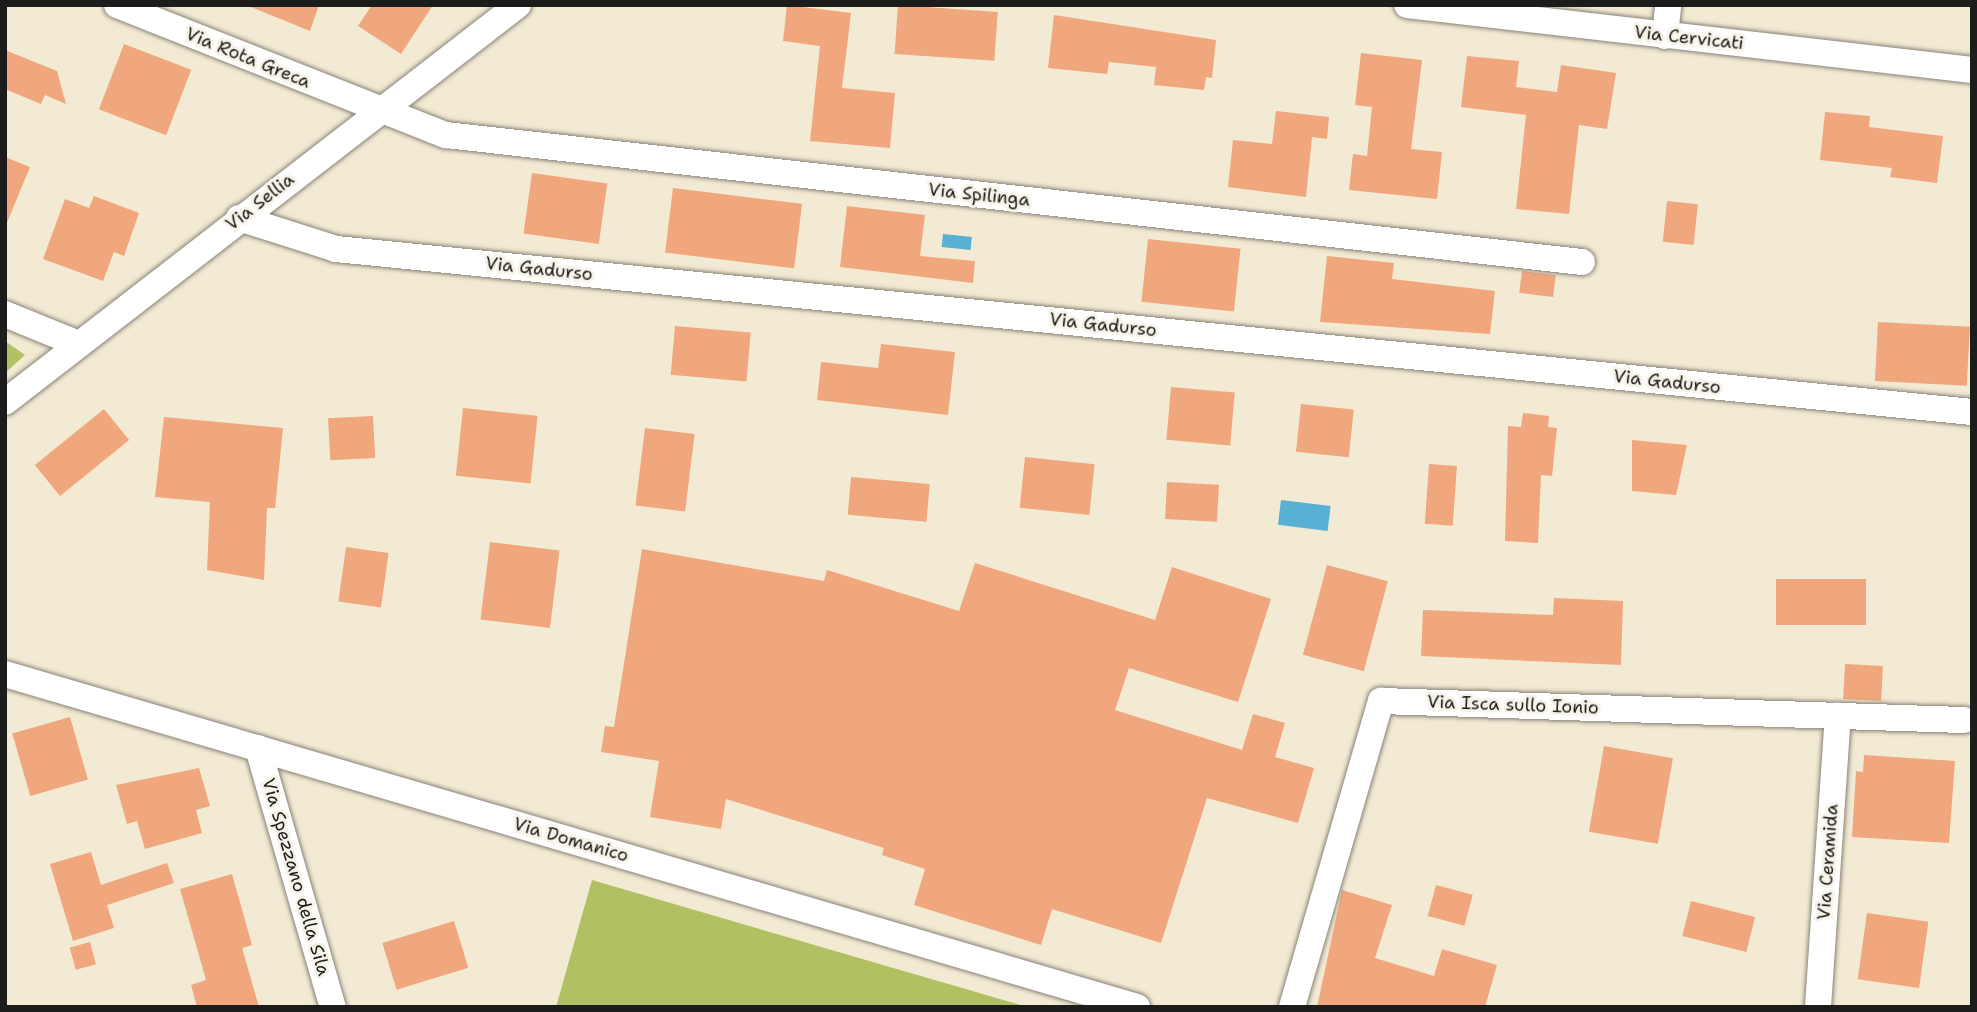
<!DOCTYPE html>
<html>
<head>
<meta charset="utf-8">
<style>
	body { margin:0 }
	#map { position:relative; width:1977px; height:1012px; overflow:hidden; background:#f3ead4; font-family:"Shantell Sans",sans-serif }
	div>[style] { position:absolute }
	.green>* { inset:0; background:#b0c062 }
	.water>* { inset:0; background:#58b0d5; transform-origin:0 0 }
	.building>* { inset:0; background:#f0a77d; transform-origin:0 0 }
	.roads { filter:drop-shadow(0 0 2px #888378) drop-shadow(0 0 2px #888378) }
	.minor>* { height:26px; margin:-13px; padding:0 13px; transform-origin:13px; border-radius:13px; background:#fff }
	span { translate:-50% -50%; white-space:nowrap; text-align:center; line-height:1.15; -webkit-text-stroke:6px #f7f3e8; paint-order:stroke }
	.street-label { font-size:18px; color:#1c1c1c }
	.frame { position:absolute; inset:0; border:7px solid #1c1c1c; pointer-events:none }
</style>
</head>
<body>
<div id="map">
	<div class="green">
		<div style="clip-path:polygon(5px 341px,25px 355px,5px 373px)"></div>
		<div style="clip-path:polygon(592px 880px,1027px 1007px,556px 1007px)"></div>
	</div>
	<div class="water">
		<div style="left:943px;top:234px;width:29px;height:13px;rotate:6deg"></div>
		<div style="left:1281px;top:500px;width:50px;height:25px;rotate:7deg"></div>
	</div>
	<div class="building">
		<div style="clip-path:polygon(246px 5px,319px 5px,310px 31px)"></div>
		<div style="clip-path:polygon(372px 5px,433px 5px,401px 54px,358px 26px)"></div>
		<div style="clip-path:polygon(787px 5px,851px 13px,842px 88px,895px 93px,890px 148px,810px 141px,820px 46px,783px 41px)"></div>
		<div style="left:898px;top:5px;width:100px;height:49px;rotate:4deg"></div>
		<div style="clip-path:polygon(1054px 15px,1216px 40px,1212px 78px,1206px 77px,1204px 90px,1154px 85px,1156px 67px,1109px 62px,1107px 74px,1048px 68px)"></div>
		<div style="left:124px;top:44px;width:72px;height:70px;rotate:21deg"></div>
		<div style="clip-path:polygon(5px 50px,57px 71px,66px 104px,45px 95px,41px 104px,5px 89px)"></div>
		<div style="clip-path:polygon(1361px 53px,1422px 60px,1411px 149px,1442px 152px,1437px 199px,1349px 190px,1353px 154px,1367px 156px,1372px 107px,1355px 105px)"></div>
		<div style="clip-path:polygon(1467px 56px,1519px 61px,1516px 87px,1557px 92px,1561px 65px,1616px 73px,1607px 129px,1579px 125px,1569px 214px,1516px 209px,1526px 115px,1461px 107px)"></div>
		<div style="clip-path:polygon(1276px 111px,1329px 117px,1327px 139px,1312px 137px,1306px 197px,1228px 187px,1233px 140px,1272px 144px)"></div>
		<div style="clip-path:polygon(1825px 112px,1870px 116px,1869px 127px,1943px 136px,1937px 183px,1890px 177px,1892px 168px,1820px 160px)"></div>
		<div style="clip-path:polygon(5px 157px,30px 167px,6px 225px,5px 225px)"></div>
		<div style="left:532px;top:173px;width:76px;height:61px;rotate:8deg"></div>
		<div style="left:673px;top:188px;width:130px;height:65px;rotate:7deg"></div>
		<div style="clip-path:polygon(94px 196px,139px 213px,124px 256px,114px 252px,103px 281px,43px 259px,65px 199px,89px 208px)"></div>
		<div style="left:1667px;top:201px;width:31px;height:41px;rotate:6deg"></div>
		<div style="clip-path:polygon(847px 206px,925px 215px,920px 256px,975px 261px,973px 283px,840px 267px)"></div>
		<div style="left:1148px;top:239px;width:93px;height:63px;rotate:6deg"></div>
		<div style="clip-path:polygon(1327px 256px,1394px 263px,1392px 279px,1495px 291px,1490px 334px,1320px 322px)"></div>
		<div style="left:1522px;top:271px;width:34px;height:22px;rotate:7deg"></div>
		<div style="left:1878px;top:322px;width:92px;height:59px;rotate:3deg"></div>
		<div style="left:675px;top:326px;width:76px;height:49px;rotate:5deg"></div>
		<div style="clip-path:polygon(881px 344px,955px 352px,948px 415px,817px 400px,821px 362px,878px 368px)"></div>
		<div style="left:1171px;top:387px;width:64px;height:53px;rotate:5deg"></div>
		<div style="left:1301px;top:404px;width:53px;height:48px;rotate:6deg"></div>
		<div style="left:463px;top:408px;width:75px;height:68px;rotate:6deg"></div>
		<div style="left:104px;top:409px;width:40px;height:89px;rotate:51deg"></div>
		<div style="clip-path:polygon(1523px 413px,1549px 416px,1548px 427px,1557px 428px,1552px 476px,1541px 475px,1538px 543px,1505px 541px,1508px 426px,1521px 427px)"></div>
		<div style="left:373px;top:416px;width:42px;height:45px;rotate:87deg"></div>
		<div style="clip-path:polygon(164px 417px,283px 428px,275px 508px,267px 508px,264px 580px,207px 570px,210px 502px,155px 497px)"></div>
		<div style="left:645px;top:428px;width:50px;height:78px;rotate:7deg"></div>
		<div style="clip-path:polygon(1632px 440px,1687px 445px,1676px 495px,1632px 491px)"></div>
		<div style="left:1025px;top:457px;width:70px;height:51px;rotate:6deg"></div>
		<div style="left:1429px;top:464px;width:28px;height:60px;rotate:4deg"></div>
		<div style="left:851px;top:477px;width:79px;height:38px;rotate:5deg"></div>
		<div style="left:1167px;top:482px;width:52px;height:37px;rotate:3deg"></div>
		<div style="left:490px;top:542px;width:70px;height:78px;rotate:7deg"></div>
		<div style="left:346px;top:547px;width:43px;height:55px;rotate:8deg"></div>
		<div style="clip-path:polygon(642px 549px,824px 581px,827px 570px,959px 611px,975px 563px,1155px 620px,1172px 567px,1271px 599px,1238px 702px,1129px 668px,1115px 710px,1242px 750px,1253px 714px,1285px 723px,1275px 757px,1314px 768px,1298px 823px,1207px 798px,1161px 943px,1052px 909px,1041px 945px,914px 905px,925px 869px,882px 855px,884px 848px,726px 799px,721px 829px,650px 817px,659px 761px,601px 752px,605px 726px,614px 727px)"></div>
		<div style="left:1327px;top:565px;width:63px;height:93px;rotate:15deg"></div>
		<div style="left:1776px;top:579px;width:90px;height:46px"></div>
		<div style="clip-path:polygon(1554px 598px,1623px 601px,1621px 665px,1421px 656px,1423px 610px,1553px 615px)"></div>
		<div style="left:1845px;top:664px;width:38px;height:35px;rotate:3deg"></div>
		<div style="left:70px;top:717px;width:65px;height:60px;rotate:74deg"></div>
		<div style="left:1604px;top:746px;width:70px;height:87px;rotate:10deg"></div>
		<div style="clip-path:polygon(1864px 755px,1955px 761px,1949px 843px,1852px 837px,1856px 771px,1863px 772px)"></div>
		<div style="clip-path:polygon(199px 768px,210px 806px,196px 810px,202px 833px,145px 849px,137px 821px,127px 824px,116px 785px)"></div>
		<div style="clip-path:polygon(91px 852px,101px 885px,167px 863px,174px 883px,107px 905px,114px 928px,73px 941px,50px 864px)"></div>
		<div style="clip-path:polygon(232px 874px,252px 945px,242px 948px,259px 1007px,197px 1007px,191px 985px,206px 980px,180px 889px)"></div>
		<div style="left:1436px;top:885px;width:38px;height:32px;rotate:15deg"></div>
		<div style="clip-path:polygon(1342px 890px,1392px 905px,1375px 958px,1434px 976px,1442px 949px,1497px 965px,1485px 1007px,1317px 1007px)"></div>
		<div style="left:1691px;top:901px;width:66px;height:36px;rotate:14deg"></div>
		<div style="left:1867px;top:913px;width:62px;height:67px;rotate:8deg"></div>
		<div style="left:454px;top:921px;width:49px;height:75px;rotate:73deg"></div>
		<div style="left:90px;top:942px;width:23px;height:21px;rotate:75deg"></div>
	</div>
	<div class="roads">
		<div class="minor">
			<div style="left:117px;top:5px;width:354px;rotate:21.6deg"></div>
			<div style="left:446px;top:135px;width:1143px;rotate:6.38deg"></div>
			<div style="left:1407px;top:5px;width:569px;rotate:6.56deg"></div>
			<div style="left:1665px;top:36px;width:31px;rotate:-84deg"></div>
			<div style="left:239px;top:218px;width:102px;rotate:17.7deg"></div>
			<div style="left:336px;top:249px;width:1644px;rotate:5.69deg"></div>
			<div style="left:5px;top:314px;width:77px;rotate:22.2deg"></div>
			<div style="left:5px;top:402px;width:649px;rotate:-37.74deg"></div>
			<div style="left:5px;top:674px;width:1180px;rotate:16.39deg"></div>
			<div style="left:258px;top:748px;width:270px;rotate:73.9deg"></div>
			<div style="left:1292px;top:1007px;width:319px;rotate:-73.8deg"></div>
			<div style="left:1381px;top:701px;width:583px;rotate:1.87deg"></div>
			<div style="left:1818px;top:1007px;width:292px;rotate:-86.1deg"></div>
		</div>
	</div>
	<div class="street-label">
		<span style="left:1689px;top:38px;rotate:6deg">Via Cervicati</span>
		<span style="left:248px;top:58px;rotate:22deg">Via Rota Greca</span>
		<span style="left:979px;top:195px;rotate:6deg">Via Spilinga</span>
		<span style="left:260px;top:202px;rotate:-38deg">Via Sellia</span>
		<span style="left:539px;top:269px;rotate:6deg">Via Gadurso</span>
		<span style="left:1103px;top:325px;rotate:6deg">Via Gadurso</span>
		<span style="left:1667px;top:382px;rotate:6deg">Via Gadurso</span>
		<span style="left:1513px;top:705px;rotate:2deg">Via Isca sullo Ionio</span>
		<span style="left:571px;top:840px;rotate:16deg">Via Domanico</span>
		<span style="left:1828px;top:862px;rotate:-86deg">Via Ceramida</span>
		<span style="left:296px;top:877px;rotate:74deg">Via Spezzano della Sila</span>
	</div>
	<div class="frame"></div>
</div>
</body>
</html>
